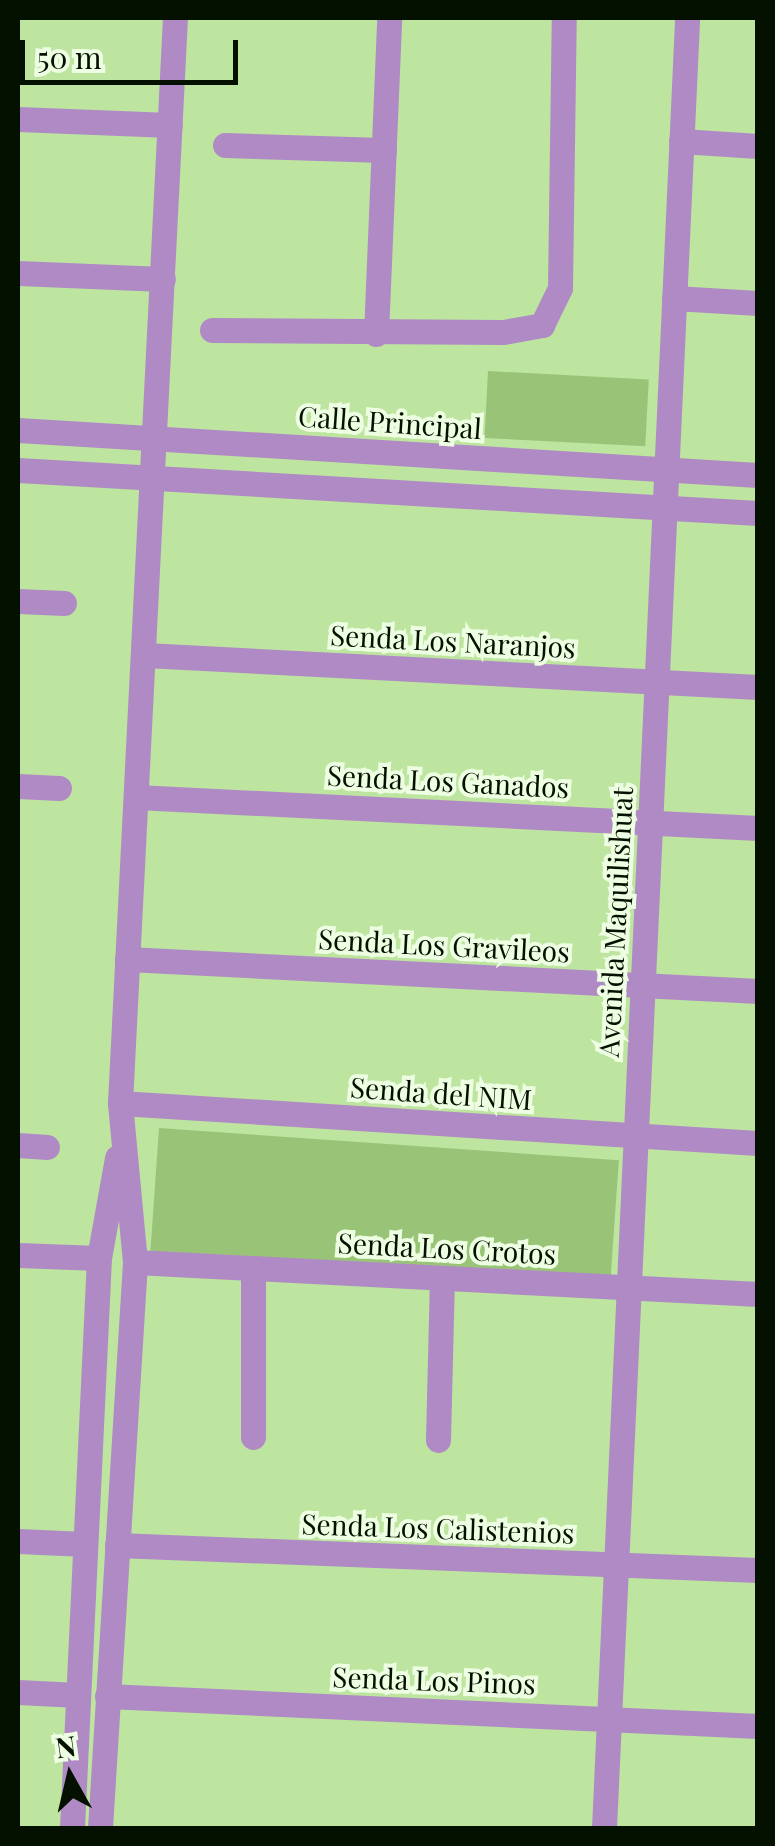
<!DOCTYPE html>
<html>
<head>
<meta charset="utf-8">
<style>
	body { margin:0 }
	#map { position:relative; width:775px; height:1846px; overflow:hidden; background:#bde5a0; font-family:"Playfair Display",serif }
	div>[style] { position:absolute }
	.green>* { inset:0; background:#99c478; transform-origin:0 0 }
	.street>* { height:25px; margin:-12.5px; padding:0 12.5px; transform-origin:12.5px; border-radius:12.5px; background:#b08ac5 }
	span { translate:-50% -50%; white-space:nowrap; text-align:center; line-height:1.15; -webkit-text-stroke:8px #edfee2; paint-order:stroke }
	.street-label { font-size:28px; color:#051100 }
	.frame { position:absolute; inset:0; border:20px solid #051100; pointer-events:none }
	.north { position:absolute; left:20px; top:1726px; width:100px; height:100px; -webkit-text-stroke:8px #edfee2; paint-order:stroke; rotate:352deg; font-size:28px; font-weight:700; line-height:40px; text-align:center; color:#051100 }
	.north::after { content:''; display:block; margin:auto; width:35px; height:45px; background:#051100; clip-path:polygon(50% 0,100% 100%,50% 72%,0 100%) }
	.scale { position:absolute; left:20px; top:40px; width:218px; height:45px; box-sizing:border-box; border:5px solid #051100; border-top:0; padding-left:12px; font-size:30px; line-height:35px; white-space:nowrap; color:#051100; -webkit-text-stroke:8px #edfee2; paint-order:stroke }
</style>
</head>
<body>
<div id="map">
	<div class="green">
		<div style="left:488px;top:371px;width:161px;height:67px;rotate:3deg"></div>
		<div style="left:159px;top:1128px;width:461px;height:124px;rotate:4deg"></div>
	</div>
	<div class="street">
		<div style="left:18px;top:119px;width:152px;rotate:2.3deg"></div>
		<div style="left:681px;top:141px;width:77px;rotate:3.7deg"></div>
		<div style="left:225px;top:145px;width:159px;rotate:1.8deg"></div>
		<div style="left:18px;top:273px;width:145px;rotate:2.4deg"></div>
		<div style="left:674px;top:298px;width:84px;rotate:3.4deg"></div>
		<div style="left:212px;top:330px;width:291px;rotate:0.4deg"></div>
		<div style="left:503px;top:332px;width:40px;rotate:-10deg"></div>
		<div style="left:542px;top:325px;width:41px;rotate:-64.1deg"></div>
		<div style="left:560px;top:288px;width:270px;rotate:-89.2deg"></div>
		<div style="left:376px;top:334px;width:316px;rotate:-87.6deg"></div>
		<div style="left:18px;top:430px;width:741px;rotate:3.48deg"></div>
		<div style="left:18px;top:470px;width:741px;rotate:3.33deg"></div>
		<div style="left:18px;top:601px;width:46px;rotate:2.5deg"></div>
		<div style="left:145px;top:655px;width:614px;rotate:2.99deg"></div>
		<div style="left:18px;top:786px;width:41px;rotate:2.8deg"></div>
		<div style="left:136px;top:797px;width:623px;rotate:2.85deg"></div>
		<div style="left:127px;top:959px;width:632px;rotate:2.9deg"></div>
		<div style="left:120px;top:1103px;width:639px;rotate:3.59deg"></div>
		<div style="left:18px;top:1145px;width:29px;rotate:4deg"></div>
		<div style="left:18px;top:1255px;width:81px;rotate:2.1deg"></div>
		<div style="left:135px;top:1262px;width:624px;rotate:2.94deg"></div>
		<div style="left:253px;top:1268px;width:169px;rotate:90deg"></div>
		<div style="left:438px;top:1440px;width:162px;rotate:-88.6deg"></div>
		<div style="left:18px;top:1541px;width:67px;rotate:2.6deg"></div>
		<div style="left:117px;top:1545px;width:641px;rotate:2.23deg"></div>
		<div style="left:18px;top:1692px;width:60px;rotate:2.9deg"></div>
		<div style="left:107px;top:1696px;width:652px;rotate:2.64deg"></div>
		<div style="left:72px;top:1828px;width:571px;rotate:-87.29deg"></div>
		<div style="left:99px;top:1258px;width:102px;rotate:-79.8deg"></div>
		<div style="left:100px;top:1828px;width:567px;rotate:-86.46deg"></div>
		<div style="left:135px;top:1262px;width:160px;rotate:-95.4deg"></div>
		<div style="left:120px;top:1103px;width:1086px;rotate:-87.1deg"></div>
		<div style="left:604px;top:1828px;width:1812px;rotate:-87.37deg"></div>
	</div>
	<div class="street-label">
		<span style="left:390px;top:422px;rotate:4deg">Calle Principal</span>
		<span style="left:453px;top:641px;rotate:3deg">Senda Los Naranjos</span>
		<span style="left:448px;top:781px;rotate:3deg">Senda Los Ganados</span>
		<span style="left:615px;top:922px;rotate:-87deg">Avenida Maquilishuat</span>
		<span style="left:444px;top:945px;rotate:3deg">Senda Los Gravileos</span>
		<span style="left:441px;top:1093px;rotate:4deg">Senda del NIM</span>
		<span style="left:447px;top:1248px;rotate:3deg">Senda Los Crotos</span>
		<span style="left:438px;top:1528px;rotate:2deg">Senda Los Calistenios</span>
		<span style="left:434px;top:1680px;rotate:2deg">Senda Los Pinos</span>
	</div>
	<div class="frame"></div>
	<div class="north">N</div>
	<div class="scale">50 m</div>
</div>
</body>
</html>
